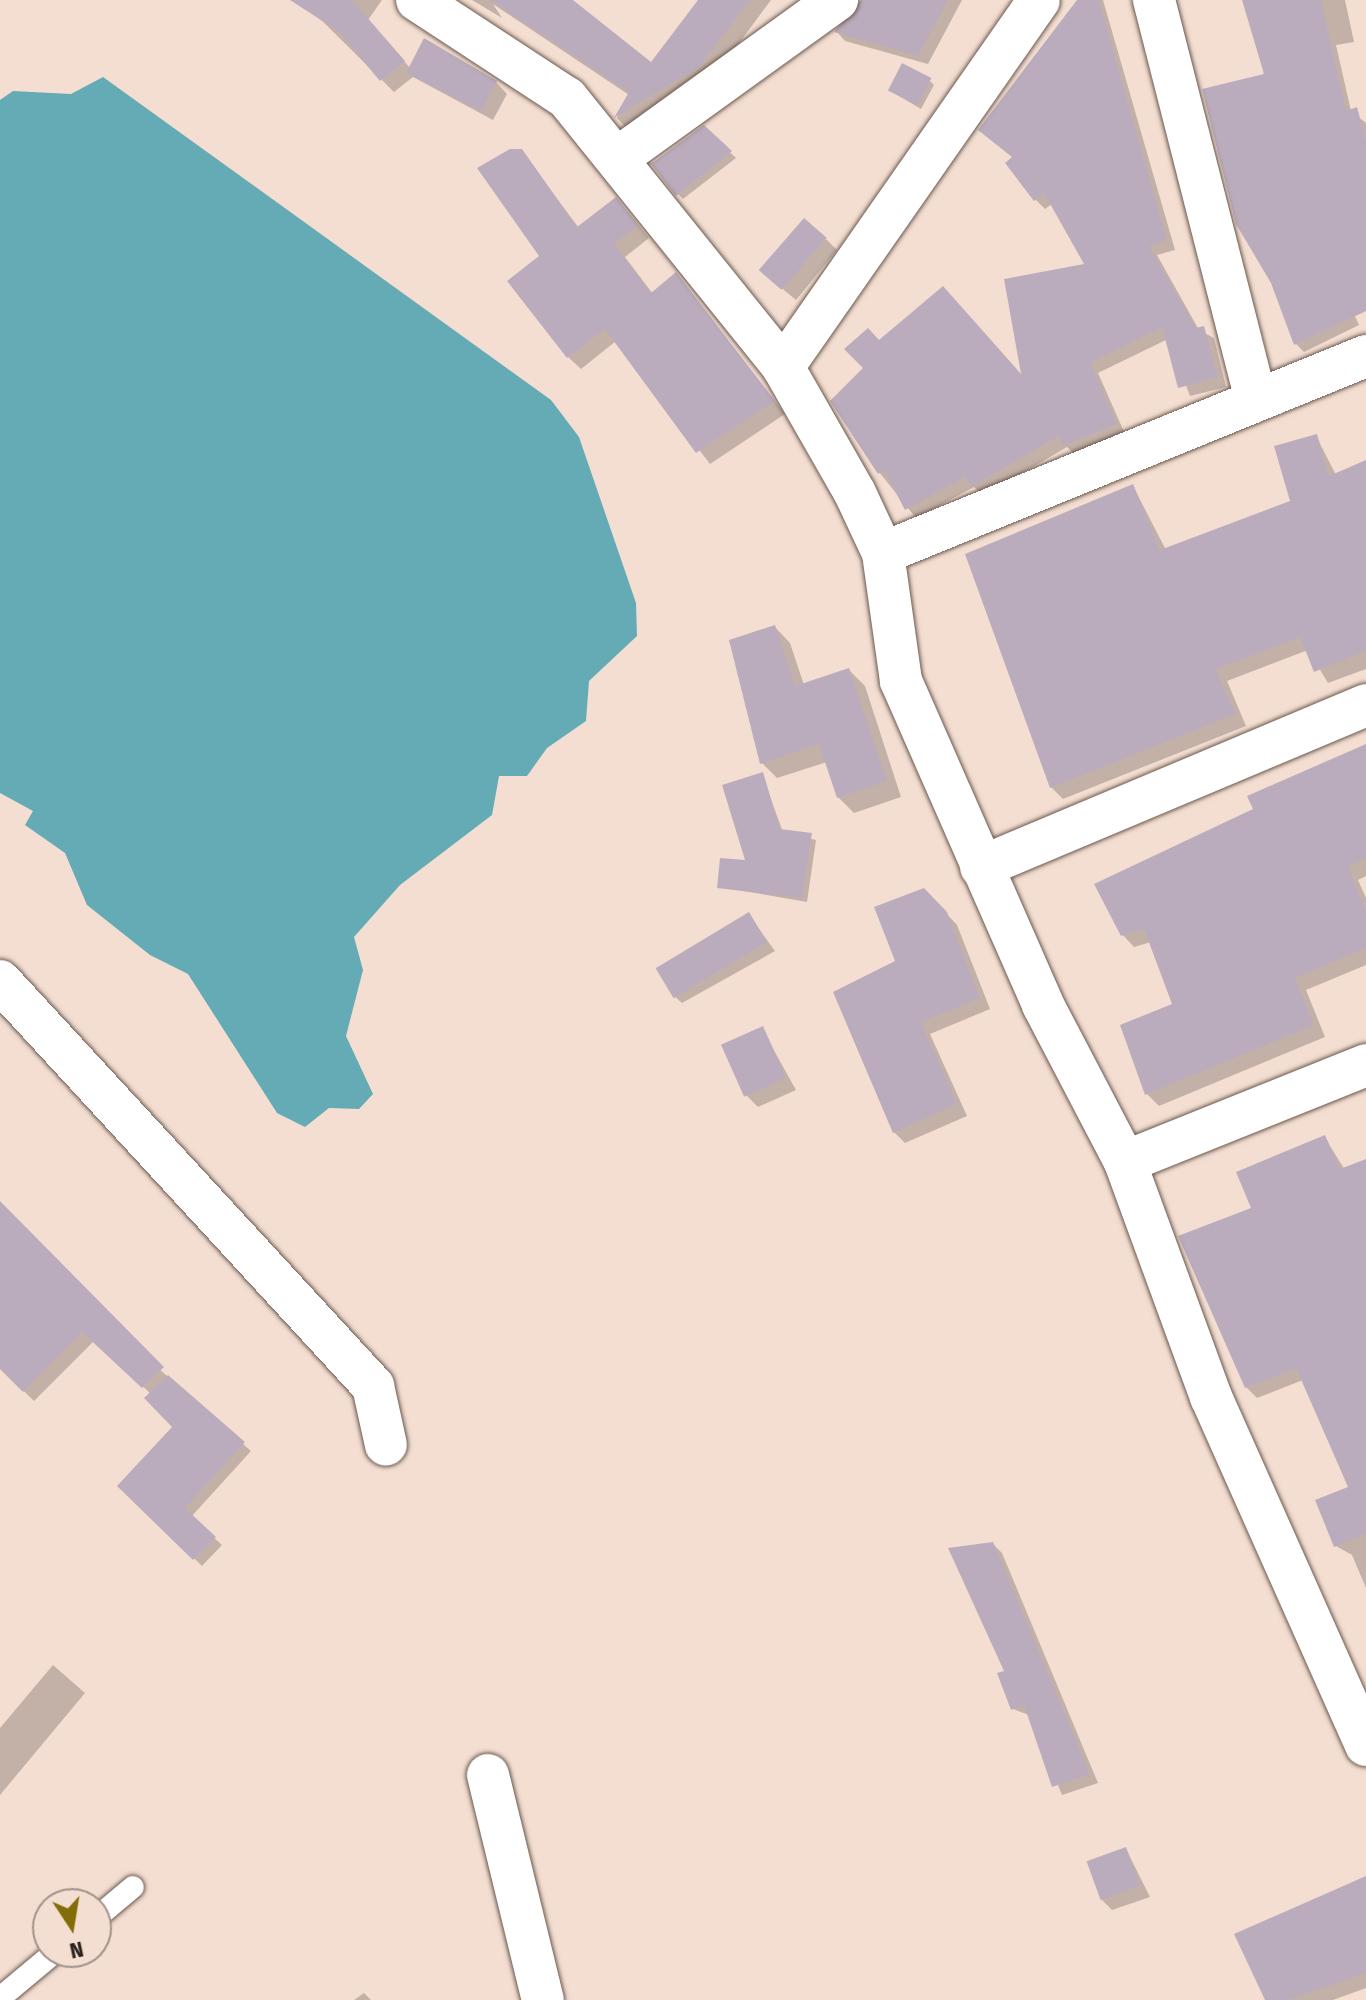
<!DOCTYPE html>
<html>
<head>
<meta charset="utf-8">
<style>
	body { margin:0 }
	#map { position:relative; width:1366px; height:2000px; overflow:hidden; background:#f4ded2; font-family:"Fira Sans Condensed",sans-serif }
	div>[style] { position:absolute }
	.water>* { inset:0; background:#64abb5 }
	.shadow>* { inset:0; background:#0003 }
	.building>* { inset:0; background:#bbacbd; transform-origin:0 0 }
	.roads { filter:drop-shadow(0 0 2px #6a584d) drop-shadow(0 0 2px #6a584d) }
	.lane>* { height:22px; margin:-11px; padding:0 11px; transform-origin:11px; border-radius:11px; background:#fff }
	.street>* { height:42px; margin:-21px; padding:0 21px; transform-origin:21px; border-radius:21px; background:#fff }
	span { translate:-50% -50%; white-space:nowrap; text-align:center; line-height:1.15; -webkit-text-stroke:6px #f4ded2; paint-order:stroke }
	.north { position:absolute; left:32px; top:1888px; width:80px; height:80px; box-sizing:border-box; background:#f4ded2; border:2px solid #a29289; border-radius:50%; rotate:168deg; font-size:22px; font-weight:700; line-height:32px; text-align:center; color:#28211c }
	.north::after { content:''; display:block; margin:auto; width:28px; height:36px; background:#826d08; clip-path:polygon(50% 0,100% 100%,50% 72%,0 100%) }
</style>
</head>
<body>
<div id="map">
	<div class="water">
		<div style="clip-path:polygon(103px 77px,551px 400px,579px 437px,636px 603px,637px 636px,589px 681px,586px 721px,547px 748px,527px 776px,499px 776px,492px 815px,400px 885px,354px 937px,363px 970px,346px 1036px,373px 1094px,359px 1109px,329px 1108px,305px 1127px,277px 1113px,188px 974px,150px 955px,87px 905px,65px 853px,25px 825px,33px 811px,0 793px,0 100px,13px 91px,71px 94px)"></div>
	</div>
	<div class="shadow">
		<div style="clip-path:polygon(301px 0,382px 0,368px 20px,411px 69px,496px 82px,507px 94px,493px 120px,413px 77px,394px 92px)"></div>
		<div style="clip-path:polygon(472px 0,570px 0,652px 65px,700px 0,771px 0,713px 78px,628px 130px,617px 118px,629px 95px,493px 4px,502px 18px)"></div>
		<div style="clip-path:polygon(862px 0,962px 0,928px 64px,845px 41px,837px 32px)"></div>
		<div style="clip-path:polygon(1080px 0,1103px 0,1175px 250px,1157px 255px,1199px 330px,1214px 338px,1226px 387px,1190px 396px,1168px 339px,1098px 373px,1125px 434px,1075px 455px,1067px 447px,983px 496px,974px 487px,916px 518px,879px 472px,866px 368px,879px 342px,1024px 379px,1088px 265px,1052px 204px,1045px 209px,1036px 200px,1014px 158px,980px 130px)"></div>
		<div style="clip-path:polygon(1255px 0,1345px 0,1354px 42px,1336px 45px,1351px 111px,1366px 123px,1366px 274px,1340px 284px,1359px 325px,1304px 352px,1296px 344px)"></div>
		<div style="clip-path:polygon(929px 80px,934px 85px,921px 109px,889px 90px)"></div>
		<div style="clip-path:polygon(704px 128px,736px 158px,683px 199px,678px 194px)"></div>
		<div style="clip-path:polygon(521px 151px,579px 228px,628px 212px,649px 238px,625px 257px,653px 294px,676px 275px,785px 414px,710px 464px,616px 341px,581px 369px,568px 357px)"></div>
		<div style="clip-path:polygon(826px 239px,837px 250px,796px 300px,774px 282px)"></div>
		<div style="clip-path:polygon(1316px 436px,1336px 475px,1366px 463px,1366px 669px,1328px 683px,1308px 650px,1227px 681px,1246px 726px,1063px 799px,1051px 787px,1133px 486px,1166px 550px,1292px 502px)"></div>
		<div style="clip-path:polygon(775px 627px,790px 643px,804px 685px,849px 670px,865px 686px,901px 797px,854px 813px,838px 797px,827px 762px,777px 778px,762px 763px)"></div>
		<div style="clip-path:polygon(1366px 745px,1366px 876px,1358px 880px,1366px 898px,1366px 965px,1306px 990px,1325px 1037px,1159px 1106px,1147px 1094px,1175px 1005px,1151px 942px,1134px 947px,1122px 934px,1256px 810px)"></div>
		<div style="clip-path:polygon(762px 775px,783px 832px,816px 840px,807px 902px,720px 887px,748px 862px)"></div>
		<div style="clip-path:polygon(935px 901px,957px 925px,990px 1009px,930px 1034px,967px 1116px,905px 1143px,894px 1132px)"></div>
		<div style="clip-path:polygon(749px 915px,775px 951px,682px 1003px,673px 995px)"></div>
		<div style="clip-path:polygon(762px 1029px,796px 1090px,758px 1107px,747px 1096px)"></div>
		<div style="clip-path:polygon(1325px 1138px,1345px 1170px,1366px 1162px,1366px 1588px,1352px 1555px,1336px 1546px,1351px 1488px,1303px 1380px,1257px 1398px,1246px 1387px,1253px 1209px)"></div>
		<div style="clip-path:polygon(0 1202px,129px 1342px,251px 1451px,191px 1517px,222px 1545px,202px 1566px,120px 1486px,174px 1427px,151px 1394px,94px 1341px,34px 1401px,0 1368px)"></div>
		<div style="clip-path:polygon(993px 1544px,1002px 1553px,1098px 1783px,1062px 1795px,1029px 1715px,1013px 1709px,1000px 1674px,1007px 1672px)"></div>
		<div style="clip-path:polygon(53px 1665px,85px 1693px,0 1795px,0 1728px)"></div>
		<div style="clip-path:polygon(1126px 1849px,1150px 1897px,1112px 1910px,1101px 1899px)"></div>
		<div style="clip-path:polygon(1366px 1878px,1366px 1988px,1333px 2000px,1267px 2000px)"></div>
		<div style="clip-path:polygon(364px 1993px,371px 2000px,354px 2000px)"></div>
	</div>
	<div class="building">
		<div style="clip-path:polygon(290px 0,352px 0,405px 61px,380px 81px,338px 31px)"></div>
		<div style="clip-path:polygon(490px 0,573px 0,651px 62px,698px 0,750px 0,699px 67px,614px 118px,629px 92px)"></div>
		<div style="clip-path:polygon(861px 0,948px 0,918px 56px,834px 32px)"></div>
		<div style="clip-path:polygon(1077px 0,1099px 0,1167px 240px,1149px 246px,1196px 328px,1204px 326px,1218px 377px,1178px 388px,1162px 327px,1090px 363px,1117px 424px,1063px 446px,1059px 436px,971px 487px,965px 477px,905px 510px,884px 470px,878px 474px,830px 401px,863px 368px,844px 349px,868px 328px,879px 340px,943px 286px,1021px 374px,1004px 279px,1084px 264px,1044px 193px,1034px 201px,1005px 163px,1012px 157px,978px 130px)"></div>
		<div style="clip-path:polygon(1242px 0,1321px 0,1346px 111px,1357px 107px,1366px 141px,1366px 311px,1294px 345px,1271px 283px,1236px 224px,1202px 89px,1264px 74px)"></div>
		<div style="clip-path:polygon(424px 38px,497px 81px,481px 111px,406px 73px)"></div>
		<div style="left:902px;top:63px;width:33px;height:31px;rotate:27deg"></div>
		<div style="clip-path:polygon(704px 125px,732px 151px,676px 196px,651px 164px)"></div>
		<div style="clip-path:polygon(510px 149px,522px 149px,577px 227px,616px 197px,638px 225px,614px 244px,651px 293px,676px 272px,775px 401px,696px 453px,605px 329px,567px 358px,507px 281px,539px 256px,477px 168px)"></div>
		<div style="left:804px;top:218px;width:30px;height:69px;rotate:41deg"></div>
		<div style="clip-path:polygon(1317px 434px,1329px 476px,1366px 460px,1366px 651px,1314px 672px,1300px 637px,1216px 669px,1235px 714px,1050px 788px,965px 554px,1133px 484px,1160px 550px,1290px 501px,1274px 446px)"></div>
		<div style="clip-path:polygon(775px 625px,795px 686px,849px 668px,887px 781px,837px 798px,819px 744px,760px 764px,729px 640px)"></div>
		<div style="clip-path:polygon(1366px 744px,1366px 858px,1348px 867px,1366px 911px,1366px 948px,1295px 978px,1314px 1025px,1145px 1095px,1120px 1025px,1172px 1004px,1144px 929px,1121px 936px,1094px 884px,1253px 809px,1247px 796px)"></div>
		<div style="clip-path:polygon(763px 772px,780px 829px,812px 833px,802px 898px,717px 888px,720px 858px,745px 860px,722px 785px)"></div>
		<div style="clip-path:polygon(924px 888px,947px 912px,980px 998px,921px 1022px,957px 1104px,893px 1133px,833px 992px,895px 961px,874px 907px)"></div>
		<div style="left:749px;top:912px;width:35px;height:109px;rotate:59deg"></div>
		<div style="left:763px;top:1026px;width:57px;height:46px;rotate:66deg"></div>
		<div style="clip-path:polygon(1325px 1135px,1340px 1169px,1366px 1159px,1366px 1534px,1334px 1547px,1315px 1500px,1348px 1487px,1296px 1368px,1245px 1388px,1178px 1236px,1251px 1208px,1236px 1172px)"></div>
		<div style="clip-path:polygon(0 1201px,164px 1367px,142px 1388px,82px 1332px,23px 1392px,0 1369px)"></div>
		<div style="clip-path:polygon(168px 1375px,245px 1442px,185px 1508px,216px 1537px,193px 1560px,117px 1486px,172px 1427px,144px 1398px)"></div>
		<div style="clip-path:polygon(993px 1542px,1090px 1774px,1052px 1787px,1024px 1705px,1011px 1710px,997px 1673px,1004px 1671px,948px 1548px)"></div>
		<div style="left:1126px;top:1847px;width:41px;height:42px;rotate:70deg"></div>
		<div style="clip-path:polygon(1366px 1876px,1366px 1973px,1289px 2000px,1265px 2000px,1234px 1934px)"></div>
	</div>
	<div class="roads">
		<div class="lane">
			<div style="left:96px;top:1918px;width:48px;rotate:-40deg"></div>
			<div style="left:0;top:1998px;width:72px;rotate:-39.9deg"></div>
		</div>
		<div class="street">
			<div style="left:417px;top:0;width:179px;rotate:33.2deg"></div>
			<div style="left:567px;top:98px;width:345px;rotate:51.2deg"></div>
			<div style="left:783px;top:367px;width:145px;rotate:60.3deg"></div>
			<div style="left:855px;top:493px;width:66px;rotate:65deg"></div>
			<div style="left:883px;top:553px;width:129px;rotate:82deg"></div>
			<div style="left:901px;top:681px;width:354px;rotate:66.3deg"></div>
			<div style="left:1043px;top:1005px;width:177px;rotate:62.4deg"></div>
			<div style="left:1125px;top:1162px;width:250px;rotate:69.9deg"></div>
			<div style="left:1211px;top:1397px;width:381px;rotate:66deg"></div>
			<div style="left:1154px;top:0;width:410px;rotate:75.7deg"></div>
			<div style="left:619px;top:157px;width:269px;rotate:-35.8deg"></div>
			<div style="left:783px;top:367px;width:447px;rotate:-55.1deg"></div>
			<div style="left:883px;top:553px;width:522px;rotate:-22.19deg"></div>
			<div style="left:981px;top:867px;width:418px;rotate:-22.8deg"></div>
			<div style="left:0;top:981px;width:551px;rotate:47.36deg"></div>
			<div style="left:373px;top:1386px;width:60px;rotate:77.6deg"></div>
			<div style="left:1125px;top:1162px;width:260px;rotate:-21.9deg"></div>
			<div style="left:488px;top:1775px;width:232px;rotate:76.3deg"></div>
		</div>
	</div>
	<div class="north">N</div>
</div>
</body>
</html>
